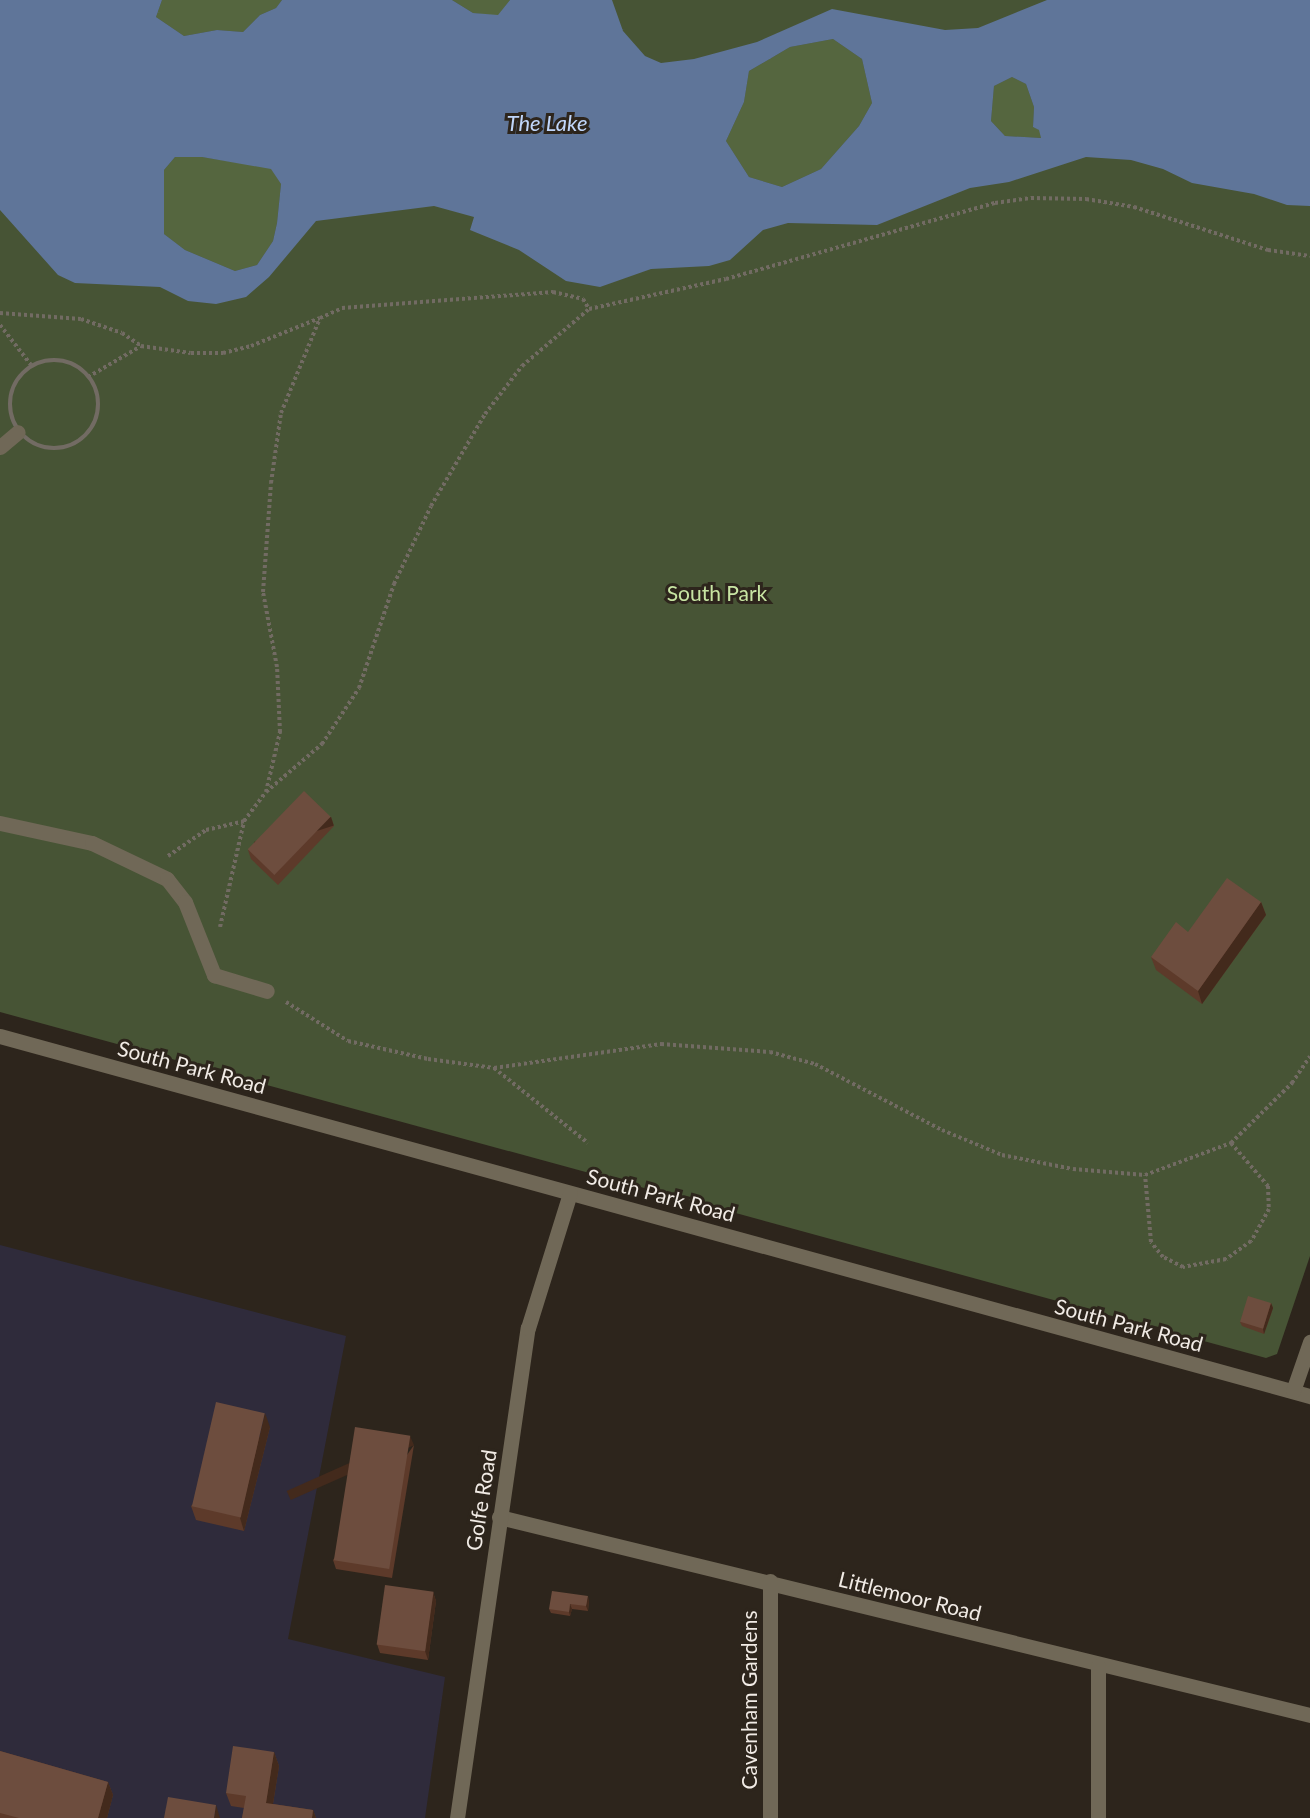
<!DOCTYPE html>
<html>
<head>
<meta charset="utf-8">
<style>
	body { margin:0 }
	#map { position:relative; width:1310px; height:1818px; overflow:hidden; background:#2d251c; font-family:Lato,sans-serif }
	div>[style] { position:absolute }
	.education>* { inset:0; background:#2f2b3b }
	.green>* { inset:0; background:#475435 }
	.forest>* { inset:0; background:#55663f }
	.water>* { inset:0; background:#5f7599 }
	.path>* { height:4px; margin-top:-2px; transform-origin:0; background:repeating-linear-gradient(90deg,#726b63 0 3px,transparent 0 6px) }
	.path>.ring { margin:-2px; padding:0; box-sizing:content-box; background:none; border:4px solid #726b63; border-radius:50% }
	.minor>* { height:15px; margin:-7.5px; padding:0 7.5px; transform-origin:7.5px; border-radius:7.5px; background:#706857 }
	.wall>* { inset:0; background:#5d3a2a }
	.shaded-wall>* { inset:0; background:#432a1c; transform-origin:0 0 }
	.building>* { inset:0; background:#6d4d3e; transform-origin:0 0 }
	span { translate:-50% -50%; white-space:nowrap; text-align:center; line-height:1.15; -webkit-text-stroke:6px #2d251c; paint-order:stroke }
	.park-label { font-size:21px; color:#c8e5a3 }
	.street-label { font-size:21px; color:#f1ebe5 }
	.water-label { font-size:22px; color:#c0d6fa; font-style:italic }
</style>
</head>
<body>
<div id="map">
	<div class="education">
		<div style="clip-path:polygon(0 1245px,346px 1336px,288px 1639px,445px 1677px,425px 1818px,0 1818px)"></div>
	</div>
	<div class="green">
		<div style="clip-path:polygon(0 0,1310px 0,1310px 1256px,1277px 1354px,1266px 1358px,0 1012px)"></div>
	</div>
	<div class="forest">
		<div style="clip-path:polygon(162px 0,282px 0,276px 8px,260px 15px,243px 32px,217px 30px,184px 36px,156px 17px)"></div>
		<div style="clip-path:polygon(452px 0,510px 0,498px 16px,473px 13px)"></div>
		<div style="clip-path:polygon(833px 39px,862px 59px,872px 103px,859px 126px,821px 169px,782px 187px,749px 177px,726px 141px,744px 102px,749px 71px,790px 47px)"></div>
		<div style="clip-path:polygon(1012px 77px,1026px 84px,1034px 107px,1033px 127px,1040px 130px,1041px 138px,1005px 136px,991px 121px,994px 86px)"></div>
		<div style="clip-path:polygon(175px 157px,202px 157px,271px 168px,281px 184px,277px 223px,273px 241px,257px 265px,235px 271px,185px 250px,164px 234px,164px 170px)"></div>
	</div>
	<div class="water">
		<div style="clip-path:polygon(evenodd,0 0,162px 0,156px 17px,184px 36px,217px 30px,243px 32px,260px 15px,276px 8px,282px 0,452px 0,473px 13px,498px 15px,510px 0,612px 0,623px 31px,645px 56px,661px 63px,694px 59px,757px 42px,832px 9px,945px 30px,978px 28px,1047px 0,1310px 0,1310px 206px,1287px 205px,1254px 194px,1192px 183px,1163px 169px,1131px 160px,1086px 157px,1009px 182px,970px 188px,877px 225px,788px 223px,763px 230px,730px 260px,709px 266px,651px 269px,600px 287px,566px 281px,519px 250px,470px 230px,474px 217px,434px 206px,316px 221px,269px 277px,246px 297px,216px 304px,188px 301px,160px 287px,75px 283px,58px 275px,0 210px,0 0,833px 39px,862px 59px,872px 103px,859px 126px,821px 169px,782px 187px,749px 177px,726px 141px,744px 102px,749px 71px,790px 47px,833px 39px,0 0,1012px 77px,1026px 84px,1034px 107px,1033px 127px,1039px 130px,1041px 138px,1005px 136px,991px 121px,994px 86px,1012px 77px,0 0,175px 157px,202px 157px,271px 169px,281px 184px,277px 223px,273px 241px,257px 265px,235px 271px,185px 250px,164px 234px,164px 170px,175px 157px)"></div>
	</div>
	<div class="path">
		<div style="left:0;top:313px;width:81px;rotate:4.2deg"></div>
		<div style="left:81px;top:319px;width:43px;rotate:18.9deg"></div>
		<div style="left:122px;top:333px;width:23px;rotate:34deg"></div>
		<div style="left:0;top:325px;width:51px;rotate:52.2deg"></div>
		<div class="ring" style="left:10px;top:360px;width:84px;height:84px"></div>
		<div style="left:88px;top:377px;width:61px;rotate:-30.3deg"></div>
		<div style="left:141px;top:346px;width:50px;rotate:8deg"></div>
		<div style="left:191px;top:353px;width:32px"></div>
		<div style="left:223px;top:353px;width:29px;rotate:-14deg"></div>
		<div style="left:251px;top:346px;width:74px;rotate:-22.1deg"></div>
		<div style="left:266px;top:792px;width:74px;rotate:-40.6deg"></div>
		<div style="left:322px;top:744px;width:67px;rotate:-56.5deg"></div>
		<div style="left:359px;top:688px;width:110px;rotate:-71.4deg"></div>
		<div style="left:394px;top:584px;width:86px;rotate:-64.6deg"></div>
		<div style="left:431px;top:506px;width:107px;rotate:-59.6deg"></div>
		<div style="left:485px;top:414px;width:61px;rotate:-52.4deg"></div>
		<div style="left:522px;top:366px;width:88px;rotate:-40.4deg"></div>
		<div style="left:589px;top:309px;width:140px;rotate:-12.4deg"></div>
		<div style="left:726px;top:279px;width:280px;rotate:-15.8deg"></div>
		<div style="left:995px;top:203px;width:36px;rotate:-8deg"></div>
		<div style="left:1031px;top:198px;width:55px;rotate:1deg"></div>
		<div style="left:1086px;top:199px;width:49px;rotate:9.5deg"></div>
		<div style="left:1134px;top:207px;width:141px;rotate:17.8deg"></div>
		<div style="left:1268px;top:250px;width:42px;rotate:8.1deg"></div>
		<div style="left:168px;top:856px;width:46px;rotate:-34.4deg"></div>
		<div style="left:206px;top:830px;width:39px;rotate:-13deg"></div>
		<div style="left:220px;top:927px;width:109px;rotate:-77.2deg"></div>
		<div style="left:244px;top:821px;width:36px;rotate:-53deg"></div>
		<div style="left:266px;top:792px;width:62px;rotate:-76.9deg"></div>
		<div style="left:280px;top:732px;width:65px;rotate:-92.6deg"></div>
		<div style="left:277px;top:667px;width:76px;rotate:-100.6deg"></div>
		<div style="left:263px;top:592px;width:109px;rotate:-85.8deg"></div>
		<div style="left:271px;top:483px;width:71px;rotate:-81.9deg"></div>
		<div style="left:281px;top:413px;width:103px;rotate:-67.7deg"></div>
		<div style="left:320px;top:318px;width:24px;rotate:-24deg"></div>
		<div style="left:342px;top:308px;width:212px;rotate:-4.3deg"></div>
		<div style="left:553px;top:292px;width:31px;rotate:13deg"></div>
		<div style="left:583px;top:299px;width:12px;rotate:59deg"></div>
		<div style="left:286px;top:1002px;width:73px;rotate:32.2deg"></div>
		<div style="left:348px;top:1041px;width:82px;rotate:12.7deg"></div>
		<div style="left:428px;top:1059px;width:67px;rotate:7.8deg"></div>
		<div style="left:494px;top:1068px;width:120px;rotate:38.6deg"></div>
		<div style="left:494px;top:1068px;width:169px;rotate:-8.2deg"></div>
		<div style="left:661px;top:1044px;width:109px;rotate:4.2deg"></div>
		<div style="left:770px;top:1052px;width:47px;rotate:14.9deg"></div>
		<div style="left:815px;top:1064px;width:143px;rotate:27.5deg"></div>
		<div style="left:942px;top:1130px;width:65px;rotate:22.6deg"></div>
		<div style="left:1002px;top:1155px;width:72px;rotate:11.2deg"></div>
		<div style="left:1073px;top:1169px;width:72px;rotate:4.8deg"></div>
		<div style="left:1145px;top:1175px;width:92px;rotate:-20.4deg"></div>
		<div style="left:1231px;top:1143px;width:57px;rotate:49.3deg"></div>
		<div style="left:1268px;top:1186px;width:23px;rotate:88deg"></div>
		<div style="left:1269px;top:1209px;width:37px;rotate:119deg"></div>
		<div style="left:1251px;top:1241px;width:31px;rotate:144deg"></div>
		<div style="left:1226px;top:1259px;width:44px;rotate:169.5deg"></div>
		<div style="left:1183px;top:1267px;width:22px;rotate:-153deg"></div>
		<div style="left:1163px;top:1257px;width:19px;rotate:-129deg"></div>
		<div style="left:1151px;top:1242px;width:67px;rotate:-95.1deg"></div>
		<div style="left:1231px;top:1143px;width:86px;rotate:-44.5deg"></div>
		<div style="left:1292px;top:1083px;width:32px;rotate:-56deg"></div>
	</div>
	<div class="minor">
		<div style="left:0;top:447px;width:23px;rotate:-40deg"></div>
		<div style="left:0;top:823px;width:94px;rotate:12.3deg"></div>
		<div style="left:92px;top:843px;width:83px;rotate:25.6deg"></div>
		<div style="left:167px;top:879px;width:29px;rotate:52deg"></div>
		<div style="left:185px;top:902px;width:79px;rotate:68.3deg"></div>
		<div style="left:214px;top:975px;width:55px;rotate:16.8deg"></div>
		<div style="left:0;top:1036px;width:1359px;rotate:15.37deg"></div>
		<div style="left:1293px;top:1391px;width:52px;rotate:-70.9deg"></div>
		<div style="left:499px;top:1517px;width:835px;rotate:13.72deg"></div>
		<div style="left:770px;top:1581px;width:237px;rotate:90deg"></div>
		<div style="left:457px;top:1818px;width:495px;rotate:-81.8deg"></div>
		<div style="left:528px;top:1328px;width:141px;rotate:-72.7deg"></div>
		<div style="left:1098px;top:1818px;width:152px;rotate:-90deg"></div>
	</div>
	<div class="wall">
		<div style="clip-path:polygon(331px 817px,334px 826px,278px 885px,251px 859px,248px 850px)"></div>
		<div style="clip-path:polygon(1261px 902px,1266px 915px,1202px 1004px,1156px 970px,1151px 957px,1188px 932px)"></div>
		<div style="clip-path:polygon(1271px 1303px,1273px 1308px,1264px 1334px,1242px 1326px,1240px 1322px)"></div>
		<div style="clip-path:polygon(270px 1427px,244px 1531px,196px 1520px,191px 1506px)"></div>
		<div style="clip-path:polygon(414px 1445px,392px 1578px,336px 1569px,333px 1560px)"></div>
		<div style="clip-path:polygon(433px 1592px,436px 1601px,428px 1660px,380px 1653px,377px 1644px)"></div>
		<div style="clip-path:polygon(589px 1600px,588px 1611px,572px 1609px,570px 1616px,551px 1613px,549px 1609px)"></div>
		<div style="clip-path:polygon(0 1751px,108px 1782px,113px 1795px,107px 1818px,0 1818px)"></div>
		<div style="clip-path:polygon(274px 1752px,279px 1766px,273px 1804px,313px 1810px,316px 1818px,242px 1818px,244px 1808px,231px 1806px,226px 1793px)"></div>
	</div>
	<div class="shaded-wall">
		<div style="left:331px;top:817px;width:9px;height:81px;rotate:72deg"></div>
		<div style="clip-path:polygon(1261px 902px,1266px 915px,1202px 1004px,1198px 991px)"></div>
		<div style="clip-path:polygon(1271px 1303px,1273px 1308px,1264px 1334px,1263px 1329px)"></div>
		<div style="clip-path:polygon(265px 1413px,270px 1427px,244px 1531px,240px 1518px)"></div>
		<div style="left:410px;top:1436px;width:10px;height:135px;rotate:66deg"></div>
		<div style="clip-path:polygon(433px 1592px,436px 1601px,428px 1660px,425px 1651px)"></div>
		<div style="clip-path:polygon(588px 1596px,589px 1600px,588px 1611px,586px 1606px)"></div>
		<div style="clip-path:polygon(570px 1604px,572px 1609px,570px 1616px,569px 1612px)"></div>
		<div style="clip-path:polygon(274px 1752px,279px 1766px,271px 1816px,266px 1803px)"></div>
		<div style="clip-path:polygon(108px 1782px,113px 1795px,107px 1818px,98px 1818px)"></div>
		<div style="clip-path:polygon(216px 1805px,220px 1818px,214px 1818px)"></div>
		<div style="clip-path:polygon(313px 1810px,316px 1818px,312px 1818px)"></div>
	</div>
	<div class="building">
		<div style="left:304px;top:791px;width:37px;height:81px;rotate:44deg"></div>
		<div style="clip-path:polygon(1227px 878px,1261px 902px,1198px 991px,1151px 957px,1176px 922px,1188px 932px)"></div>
		<div style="left:1248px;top:1296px;width:24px;height:27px;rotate:17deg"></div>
		<div style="left:216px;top:1402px;width:50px;height:107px;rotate:13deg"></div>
		<div style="left:355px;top:1427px;width:56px;height:135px;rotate:9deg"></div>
		<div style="left:385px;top:1585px;width:49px;height:60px;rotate:8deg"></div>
		<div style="clip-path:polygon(552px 1591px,588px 1596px,586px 1606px,570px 1604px,569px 1612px,549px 1609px)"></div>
		<div style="clip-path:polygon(233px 1746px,274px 1752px,266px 1803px,313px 1810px,312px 1818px,242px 1818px,246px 1796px,226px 1793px)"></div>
		<div style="clip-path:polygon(0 1751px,108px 1782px,98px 1818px,19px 1818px,0 1813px)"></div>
		<div style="clip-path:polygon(168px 1797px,216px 1805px,214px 1818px,164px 1818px)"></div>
	</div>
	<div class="park-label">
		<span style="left:717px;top:593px">South Park</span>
	</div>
	<div class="street-label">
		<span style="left:192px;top:1067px;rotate:15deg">South Park Road</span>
		<span style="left:661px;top:1195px;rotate:15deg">South Park Road</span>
		<span style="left:1129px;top:1325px;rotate:15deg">South Park Road</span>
		<span style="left:481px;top:1500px;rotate:-81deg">Golfe Road</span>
		<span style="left:910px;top:1596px;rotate:14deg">Littlemoor Road</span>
		<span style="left:749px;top:1700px;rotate:-90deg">Cavenham Gardens</span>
	</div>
	<div class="water-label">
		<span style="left:547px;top:123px">The Lake</span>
	</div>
</div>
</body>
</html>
